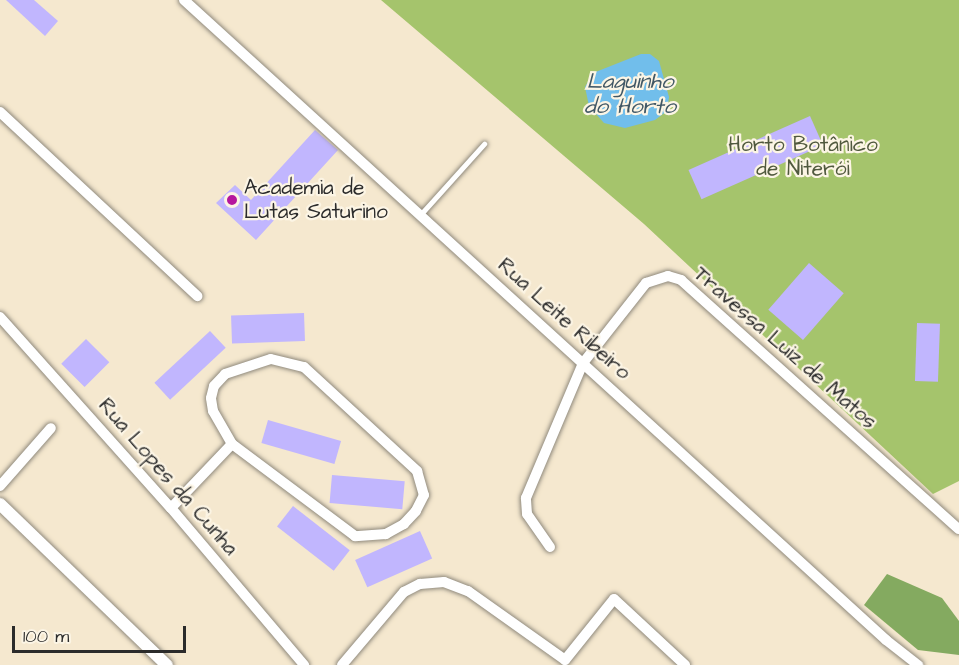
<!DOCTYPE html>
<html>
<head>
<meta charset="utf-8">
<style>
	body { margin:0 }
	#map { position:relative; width:959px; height:665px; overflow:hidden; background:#f5e8cf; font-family:"Architects Daughter",sans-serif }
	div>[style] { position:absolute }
	.green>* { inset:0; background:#a5c46c }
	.forest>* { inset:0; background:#84aa60 }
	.water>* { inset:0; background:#71beeb }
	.building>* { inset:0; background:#c1b6fe; transform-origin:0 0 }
	.roads { filter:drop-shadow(0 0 2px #908a7d) drop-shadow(0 0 2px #908a7d) }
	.service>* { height:5px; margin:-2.5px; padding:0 2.5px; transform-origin:2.5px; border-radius:2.5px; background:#fff }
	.minor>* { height:10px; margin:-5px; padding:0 5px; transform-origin:5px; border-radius:5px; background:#fff }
	.tertiary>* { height:12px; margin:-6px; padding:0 6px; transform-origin:6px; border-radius:6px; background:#fff }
	.dots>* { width:16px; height:16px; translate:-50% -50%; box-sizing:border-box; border:3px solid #fcf5e5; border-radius:50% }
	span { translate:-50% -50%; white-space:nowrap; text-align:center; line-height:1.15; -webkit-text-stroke:4.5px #fcf5e5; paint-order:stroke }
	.park-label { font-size:21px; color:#50593e }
	.poi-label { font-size:21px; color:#2b2b2b }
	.left { translate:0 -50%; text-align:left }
	.street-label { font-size:21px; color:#2b2b2b }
	.water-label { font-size:22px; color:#405765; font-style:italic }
	.scale { position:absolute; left:12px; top:626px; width:174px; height:27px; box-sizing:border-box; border:3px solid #2b2b2b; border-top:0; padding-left:8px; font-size:18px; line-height:21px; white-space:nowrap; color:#2b2b2b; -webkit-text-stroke:4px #fcf5e5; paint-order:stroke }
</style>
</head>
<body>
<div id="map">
	<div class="green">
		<div style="clip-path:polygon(381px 0,959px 0,959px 481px,933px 494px,644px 224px)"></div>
	</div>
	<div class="forest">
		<div style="clip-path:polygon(887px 574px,942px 598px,959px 621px,959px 655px,918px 650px,864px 605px)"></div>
	</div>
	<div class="water">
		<div style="clip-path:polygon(641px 54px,650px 54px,659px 61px,669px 97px,667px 111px,655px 120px,625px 128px,604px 123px,589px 106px,585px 87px,593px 73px)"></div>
	</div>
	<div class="building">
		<div style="clip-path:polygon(6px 0,34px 0,58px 21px,45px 36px)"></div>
		<div style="left:810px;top:116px;width:32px;height:133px;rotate:66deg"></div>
		<div style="clip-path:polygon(315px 130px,338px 150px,256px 240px,216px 203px,235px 185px,251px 200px)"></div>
		<div style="left:809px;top:263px;width:46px;height:62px;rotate:41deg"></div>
		<div style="left:304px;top:313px;width:28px;height:73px;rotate:88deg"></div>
		<div style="left:917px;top:323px;width:23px;height:58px;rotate:2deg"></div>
		<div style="left:210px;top:331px;width:23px;height:76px;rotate:47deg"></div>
		<div style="left:86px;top:339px;width:33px;height:35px;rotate:45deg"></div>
		<div style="left:268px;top:420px;width:76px;height:24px;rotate:16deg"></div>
		<div style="left:332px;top:475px;width:73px;height:28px;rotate:5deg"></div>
		<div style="left:293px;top:506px;width:72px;height:26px;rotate:38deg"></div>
		<div style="left:420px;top:531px;width:30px;height:71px;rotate:66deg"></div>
	</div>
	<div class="roads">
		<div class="service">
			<div style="left:420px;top:215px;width:96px;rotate:-48deg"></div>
		</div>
		<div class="minor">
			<div style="left:184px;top:0;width:950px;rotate:42.35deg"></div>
			<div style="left:886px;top:640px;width:41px;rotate:38deg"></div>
			<div style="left:0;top:112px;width:270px;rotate:43deg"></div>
			<div style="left:0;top:317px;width:256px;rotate:48.2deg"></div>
			<div style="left:171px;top:508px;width:206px;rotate:49.7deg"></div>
			<div style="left:271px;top:359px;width:34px;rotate:14deg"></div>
			<div style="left:304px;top:367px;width:154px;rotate:42.6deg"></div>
			<div style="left:417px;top:471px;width:25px;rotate:74deg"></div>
			<div style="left:424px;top:495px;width:18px;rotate:117deg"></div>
			<div style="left:416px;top:511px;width:18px;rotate:133deg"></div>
			<div style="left:404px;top:524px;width:21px;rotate:151deg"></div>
			<div style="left:386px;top:534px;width:31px;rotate:176deg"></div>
			<div style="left:355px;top:536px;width:154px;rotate:-143.2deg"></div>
			<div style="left:232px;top:444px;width:38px;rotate:-120deg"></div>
			<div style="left:213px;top:411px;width:13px;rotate:-99deg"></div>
			<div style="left:211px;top:398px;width:12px;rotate:-76deg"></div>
			<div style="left:214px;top:386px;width:16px;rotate:-47deg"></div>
			<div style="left:225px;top:374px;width:48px;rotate:-18.1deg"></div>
			<div style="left:0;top:486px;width:77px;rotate:-48.7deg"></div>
			<div style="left:171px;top:508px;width:88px;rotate:-46.4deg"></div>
			<div style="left:550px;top:547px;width:40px;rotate:-124.9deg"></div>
			<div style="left:527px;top:514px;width:16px;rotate:-94deg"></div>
			<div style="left:526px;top:498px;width:147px;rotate:-67.1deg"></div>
			<div style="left:583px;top:363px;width:102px;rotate:-51.8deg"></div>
			<div style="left:646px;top:283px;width:23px;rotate:-18deg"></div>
			<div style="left:668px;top:276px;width:14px;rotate:17deg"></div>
			<div style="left:681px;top:280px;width:373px;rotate:41.9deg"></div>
			<div style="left:565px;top:660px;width:78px;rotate:-51.2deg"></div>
			<div style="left:614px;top:599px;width:97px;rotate:42.9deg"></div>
			<div style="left:342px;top:665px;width:96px;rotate:-49.7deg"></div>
			<div style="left:404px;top:592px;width:18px;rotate:-27deg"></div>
			<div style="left:420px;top:584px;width:24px;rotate:-5deg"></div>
			<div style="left:444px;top:582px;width:26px;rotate:21deg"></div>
			<div style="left:468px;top:591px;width:119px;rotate:35.4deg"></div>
		</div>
		<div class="tertiary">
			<div style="left:0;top:504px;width:232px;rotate:44deg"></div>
		</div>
	</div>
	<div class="dots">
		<div style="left:232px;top:200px;background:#b5179e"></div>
	</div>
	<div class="park-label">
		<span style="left:803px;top:157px">Horto Botânico<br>de Niterói</span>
	</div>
	<div class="poi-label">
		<span class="left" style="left:244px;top:200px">Academia de<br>Lutas Saturino</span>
	</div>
	<div class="street-label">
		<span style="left:564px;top:319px;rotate:42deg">Rua Leite Ribeiro</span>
		<span style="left:785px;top:348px;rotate:41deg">Travessa Luiz de Matos</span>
		<span style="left:168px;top:477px;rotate:49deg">Rua Lopes da Cunha</span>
	</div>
	<div class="water-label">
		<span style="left:630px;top:94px">Laguinho<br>do Horto</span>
	</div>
	<div class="scale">100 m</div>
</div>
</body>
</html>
